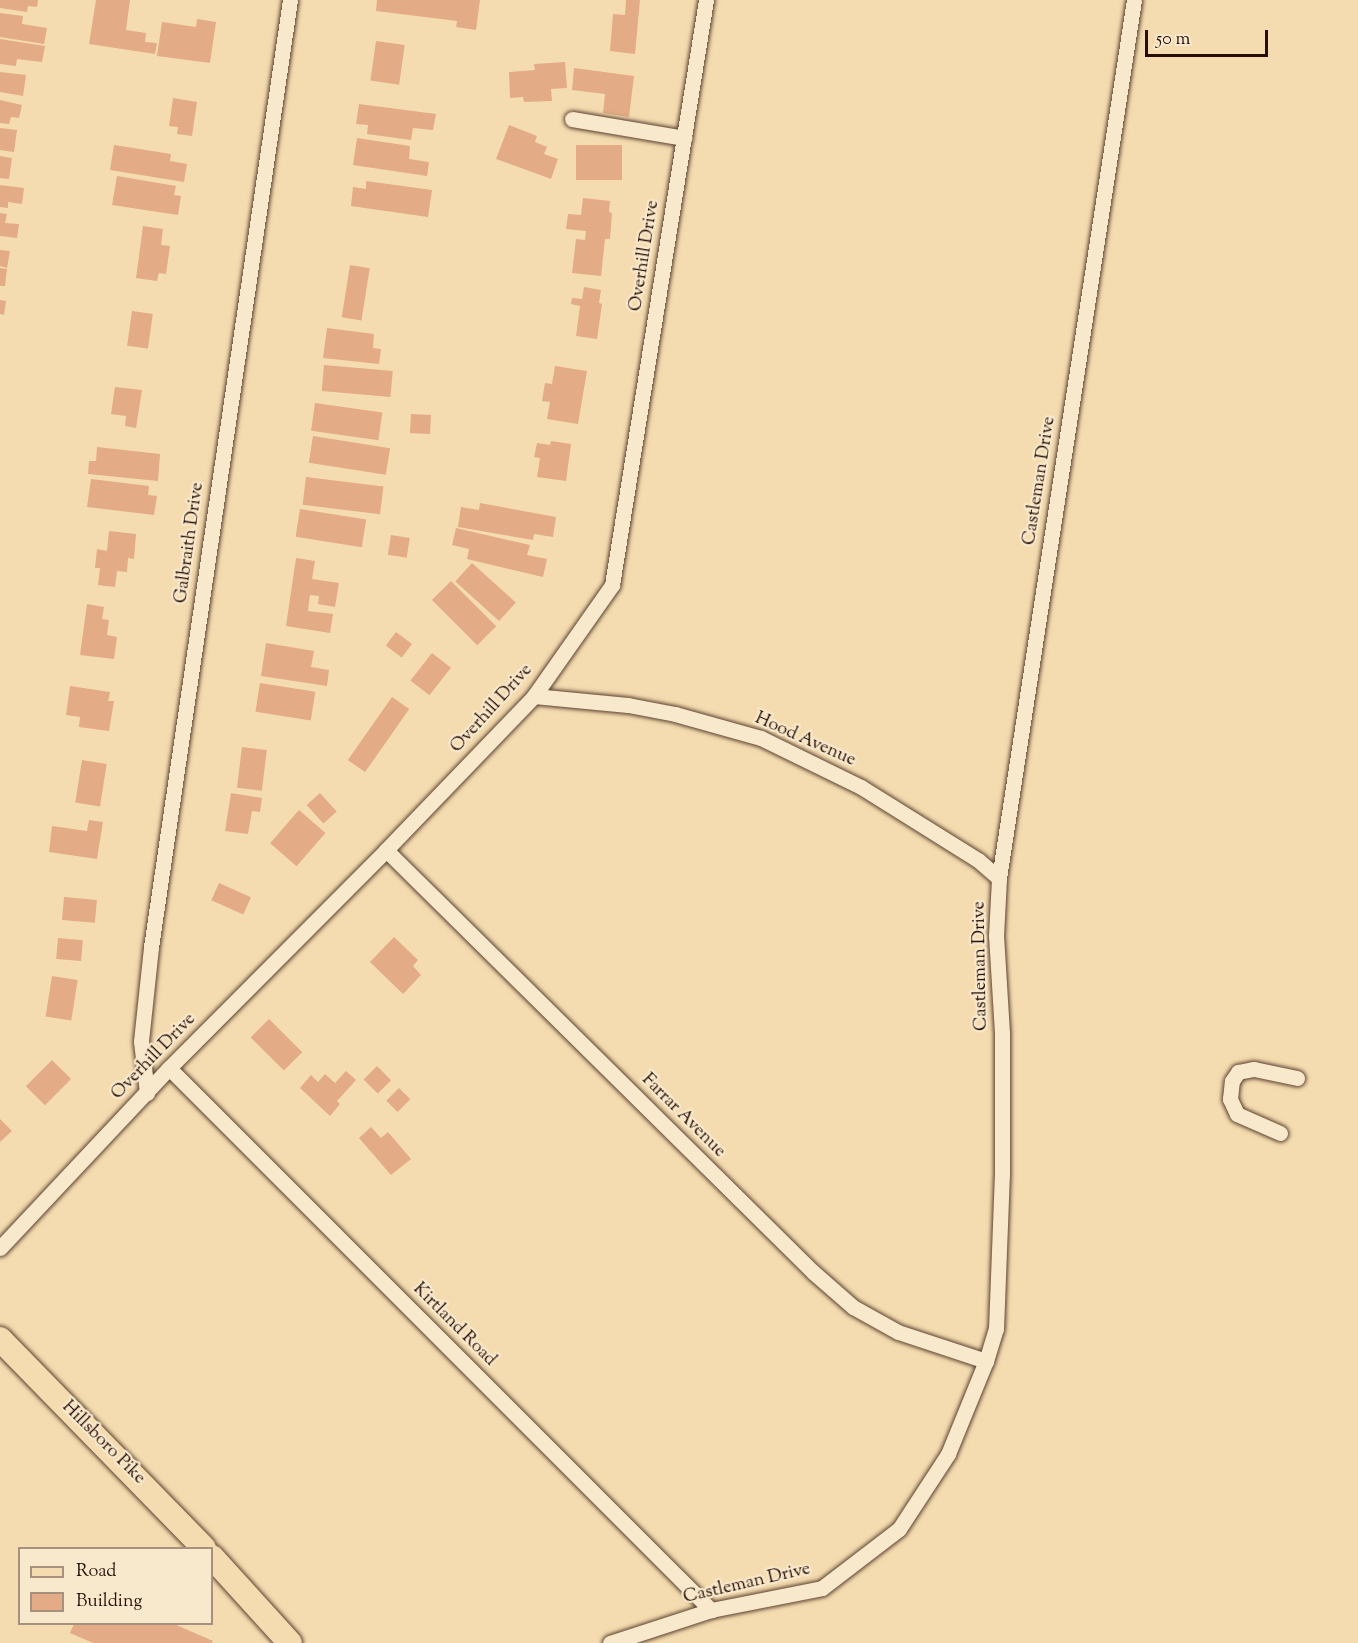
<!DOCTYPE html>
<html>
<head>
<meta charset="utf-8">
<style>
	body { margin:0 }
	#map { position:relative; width:1358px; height:1643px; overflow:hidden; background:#f5dcb0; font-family:"Sorts Mill Goudy",serif }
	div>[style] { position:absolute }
	.building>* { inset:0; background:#e3ab86; transform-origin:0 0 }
	.roads { filter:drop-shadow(0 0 2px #5b4230) drop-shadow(0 0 2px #5b4230) }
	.minor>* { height:15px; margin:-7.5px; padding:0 7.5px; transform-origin:7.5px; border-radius:7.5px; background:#f8e8cc }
	.primary>* { height:24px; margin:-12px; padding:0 12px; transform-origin:12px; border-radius:12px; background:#f5dcb0 }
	span { translate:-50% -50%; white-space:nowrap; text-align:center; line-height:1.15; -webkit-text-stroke:4.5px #f8e8cc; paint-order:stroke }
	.street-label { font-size:18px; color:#280f06 }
	.legend { position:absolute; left:18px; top:1547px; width:195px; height:78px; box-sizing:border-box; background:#f8e8cc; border:2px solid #a5917d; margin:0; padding:8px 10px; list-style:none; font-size:18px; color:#280f06 }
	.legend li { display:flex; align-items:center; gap:12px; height:30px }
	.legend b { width:30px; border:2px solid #a5917d }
	.scale { position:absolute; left:1145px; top:30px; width:123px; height:27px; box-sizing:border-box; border:3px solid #280f06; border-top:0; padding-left:8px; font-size:18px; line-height:21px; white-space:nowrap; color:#280f06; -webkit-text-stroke:4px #f8e8cc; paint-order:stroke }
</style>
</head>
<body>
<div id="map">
	<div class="building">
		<div style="clip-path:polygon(0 0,38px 0,37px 7px,28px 6px,27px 12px,0 8px)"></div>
		<div style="clip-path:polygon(96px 0,130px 0,126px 30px,146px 33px,145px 42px,157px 43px,155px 54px,89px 44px)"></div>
		<div style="clip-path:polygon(377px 0,480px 0,476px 30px,456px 27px,457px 21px,376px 11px)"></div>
		<div style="clip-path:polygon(626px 0,640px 0,635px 54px,610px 51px,613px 14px,625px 15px)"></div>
		<div style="clip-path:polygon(0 13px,23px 16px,22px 24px,47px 28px,44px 44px,0 37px)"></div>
		<div style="clip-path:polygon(197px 19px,216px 22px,210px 63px,157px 56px,162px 22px,196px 27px)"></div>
		<div style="clip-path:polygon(0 39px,45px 46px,42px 62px,17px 59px,16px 66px,0 64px)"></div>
		<div style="left:376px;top:41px;width:29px;height:40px;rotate:8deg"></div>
		<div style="clip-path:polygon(565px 62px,567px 88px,551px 89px,552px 101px,524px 102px,523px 97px,510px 98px,509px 72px,535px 70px,534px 64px)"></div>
		<div style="clip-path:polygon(574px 68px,634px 76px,629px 117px,603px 113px,605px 94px,572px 90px)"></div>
		<div style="clip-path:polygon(0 72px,26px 75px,23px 96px,0 92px)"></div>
		<div style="clip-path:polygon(173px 98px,197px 102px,192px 136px,177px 134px,178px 127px,169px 126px)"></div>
		<div style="clip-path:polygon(0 100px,22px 105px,19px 118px,11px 117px,9px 124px,0 123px)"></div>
		<div style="clip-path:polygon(359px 104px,436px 114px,433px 130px,413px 128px,411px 140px,367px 134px,368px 125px,356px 124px)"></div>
		<div style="clip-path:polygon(509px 125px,537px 136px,535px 142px,547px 147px,544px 154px,558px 159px,551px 179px,496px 159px)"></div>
		<div style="clip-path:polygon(0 128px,17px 130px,14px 152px,0 150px)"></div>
		<div style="clip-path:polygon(357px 138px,410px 146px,409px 159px,429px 162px,427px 176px,353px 165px)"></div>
		<div style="clip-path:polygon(114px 145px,171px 154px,170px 161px,187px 164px,184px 182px,110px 170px)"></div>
		<div style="left:576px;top:145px;width:46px;height:35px"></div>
		<div style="clip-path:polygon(0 156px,12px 158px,9px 179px,0 178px)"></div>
		<div style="clip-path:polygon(117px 176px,176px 186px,174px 195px,181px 196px,178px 215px,112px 205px)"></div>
		<div style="clip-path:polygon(366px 181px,432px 190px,428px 217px,351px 206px,353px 187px,366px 189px)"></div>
		<div style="clip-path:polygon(0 185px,24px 188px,22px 204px,8px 202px,8px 208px,0 207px)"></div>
		<div style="clip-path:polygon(583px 198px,610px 201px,609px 212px,612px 213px,610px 239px,605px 239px,601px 276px,572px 273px,576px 239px,585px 240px,586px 231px,566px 229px,568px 214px,581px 215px)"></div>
		<div style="clip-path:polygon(0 213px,7px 214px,5px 223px,19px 224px,17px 238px,0 236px)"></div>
		<div style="clip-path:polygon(143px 226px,163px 229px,161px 245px,170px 246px,166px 274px,159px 273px,157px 281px,136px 278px)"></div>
		<div style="clip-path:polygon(0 250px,10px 251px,7px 268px,0 266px)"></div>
		<div style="left:350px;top:265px;width:20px;height:53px;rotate:9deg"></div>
		<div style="clip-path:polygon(0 268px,7px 269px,5px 286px,0 286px)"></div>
		<div style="clip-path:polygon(584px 287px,601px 290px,599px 303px,602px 304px,597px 339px,576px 336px,580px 306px,571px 304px,572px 298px,582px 299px)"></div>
		<div style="clip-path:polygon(0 300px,6px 301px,4px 315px,0 314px)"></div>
		<div style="left:132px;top:311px;width:21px;height:35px;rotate:8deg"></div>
		<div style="clip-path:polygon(327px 328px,374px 334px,373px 348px,381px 349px,379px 364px,323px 358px)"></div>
		<div style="left:324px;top:365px;width:69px;height:26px;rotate:5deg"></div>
		<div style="clip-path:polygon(555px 366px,587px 371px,578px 424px,547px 419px,550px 402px,542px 401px,545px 383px,552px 384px)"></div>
		<div style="clip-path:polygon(115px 387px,142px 390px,136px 428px,125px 426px,126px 416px,111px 414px)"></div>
		<div style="left:315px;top:403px;width:68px;height:28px;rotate:8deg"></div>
		<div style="left:411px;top:414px;width:20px;height:19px;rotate:3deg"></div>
		<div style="left:313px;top:436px;width:78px;height:27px;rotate:9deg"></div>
		<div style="clip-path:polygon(551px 441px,571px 444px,566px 481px,537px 477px,540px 458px,534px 457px,537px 443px,550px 445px)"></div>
		<div style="clip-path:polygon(97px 447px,160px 454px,158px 481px,88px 474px,89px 461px,96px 461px)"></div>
		<div style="left:306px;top:477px;width:78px;height:28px;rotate:7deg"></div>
		<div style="clip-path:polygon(91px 479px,149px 486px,148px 495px,157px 496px,154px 515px,87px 507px)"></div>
		<div style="clip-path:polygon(480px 503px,556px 517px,553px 537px,534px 534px,533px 540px,458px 527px,461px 507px,479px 510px)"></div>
		<div style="left:300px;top:509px;width:67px;height:28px;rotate:9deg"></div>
		<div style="clip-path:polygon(456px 528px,530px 545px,527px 555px,547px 559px,543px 577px,467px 559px,469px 549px,452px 545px)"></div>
		<div style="clip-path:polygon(109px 531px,136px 534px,134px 559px,128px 558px,127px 572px,117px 571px,115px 587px,98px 585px,100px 568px,95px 568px,97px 549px,107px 551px)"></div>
		<div style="left:391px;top:535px;width:19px;height:20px;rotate:9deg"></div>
		<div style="clip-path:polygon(296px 558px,315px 561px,312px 579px,339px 583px,335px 607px,318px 604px,319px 596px,310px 595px,308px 611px,333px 614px,330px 633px,286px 626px)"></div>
		<div style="left:472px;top:563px;width:59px;height:25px;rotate:42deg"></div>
		<div style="left:451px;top:581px;width:64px;height:27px;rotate:45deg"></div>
		<div style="clip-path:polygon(87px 604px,104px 607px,102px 619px,109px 620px,107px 635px,117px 637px,114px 659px,80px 655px)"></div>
		<div style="left:396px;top:632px;width:20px;height:17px;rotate:37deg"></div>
		<div style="clip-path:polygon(266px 643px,314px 651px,311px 667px,329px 670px,327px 686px,261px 676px)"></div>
		<div style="left:432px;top:653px;width:24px;height:35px;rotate:38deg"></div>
		<div style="left:260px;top:683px;width:56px;height:29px;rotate:9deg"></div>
		<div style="clip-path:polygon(70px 686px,110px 692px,108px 701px,114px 701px,109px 731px,79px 727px,80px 717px,66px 715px)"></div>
		<div style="left:392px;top:697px;width:21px;height:77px;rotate:35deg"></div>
		<div style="left:242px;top:747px;width:25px;height:41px;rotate:7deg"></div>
		<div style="left:82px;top:760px;width:25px;height:43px;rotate:9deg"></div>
		<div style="clip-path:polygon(231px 793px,262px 798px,260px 812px,252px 811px,248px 834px,225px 831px)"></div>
		<div style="left:320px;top:793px;width:25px;height:18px;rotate:48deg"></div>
		<div style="left:299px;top:810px;width:35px;height:44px;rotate:41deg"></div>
		<div style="clip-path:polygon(89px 820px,103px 822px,97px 859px,49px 852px,52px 826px,87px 831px)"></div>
		<div style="left:219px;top:883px;width:35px;height:19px;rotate:24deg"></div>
		<div style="left:64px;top:897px;width:33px;height:23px;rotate:5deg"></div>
		<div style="clip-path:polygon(394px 937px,418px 960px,413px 966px,421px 975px,403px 994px,370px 962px)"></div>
		<div style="left:58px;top:938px;width:25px;height:21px;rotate:5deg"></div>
		<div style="left:52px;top:976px;width:26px;height:41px;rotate:9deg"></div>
		<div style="left:269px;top:1019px;width:47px;height:26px;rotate:45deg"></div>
		<div style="left:52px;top:1060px;width:27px;height:37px;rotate:45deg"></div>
		<div style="left:377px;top:1066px;width:20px;height:19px;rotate:45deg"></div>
		<div style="clip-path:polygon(346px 1071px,356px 1080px,337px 1101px,340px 1104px,330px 1116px,300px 1088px,311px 1075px,318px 1082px,325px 1074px,335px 1083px)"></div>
		<div style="left:399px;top:1088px;width:16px;height:18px;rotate:45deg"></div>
		<div style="clip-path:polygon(0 1119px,12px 1131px,0 1142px)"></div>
		<div style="clip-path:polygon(371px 1127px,381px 1138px,388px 1132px,411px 1159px,391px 1175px,359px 1138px)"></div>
		<div style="clip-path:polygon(74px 1624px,174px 1624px,213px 1641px,212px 1643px,93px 1643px,70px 1633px)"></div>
	</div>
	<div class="roads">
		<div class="minor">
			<div style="left:572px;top:119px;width:114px;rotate:9.6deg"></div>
			<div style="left:534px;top:696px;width:94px;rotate:5.5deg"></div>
			<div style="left:628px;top:705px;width:48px;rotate:10.8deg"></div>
			<div style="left:675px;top:714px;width:89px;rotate:15.6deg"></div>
			<div style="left:761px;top:738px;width:111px;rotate:26.1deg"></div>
			<div style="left:861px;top:787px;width:138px;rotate:32deg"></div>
			<div style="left:978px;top:860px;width:28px;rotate:41deg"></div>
			<div style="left:386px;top:850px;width:600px;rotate:44.66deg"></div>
			<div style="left:813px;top:1272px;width:53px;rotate:41.2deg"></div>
			<div style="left:853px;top:1307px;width:51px;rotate:29.1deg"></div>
			<div style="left:898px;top:1332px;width:93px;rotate:18.2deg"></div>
			<div style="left:169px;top:1068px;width:767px;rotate:45deg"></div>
			<div style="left:147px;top:1093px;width:52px;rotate:-96.6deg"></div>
			<div style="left:141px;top:1041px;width:95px;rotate:-83.9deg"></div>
			<div style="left:151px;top:947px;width:957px;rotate:-81.65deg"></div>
			<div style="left:1280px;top:1133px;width:47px;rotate:-156.2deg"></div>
			<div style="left:1237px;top:1114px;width:17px;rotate:-115deg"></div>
			<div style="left:1230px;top:1099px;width:18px;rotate:-84deg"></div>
			<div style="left:1232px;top:1081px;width:11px;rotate:-56deg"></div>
			<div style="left:1238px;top:1072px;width:16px;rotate:-11deg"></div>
			<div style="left:1254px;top:1069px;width:44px;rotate:11.8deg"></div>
			<div style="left:0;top:1248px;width:247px;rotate:-46.8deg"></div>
			<div style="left:169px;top:1068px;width:308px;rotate:-45.1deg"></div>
			<div style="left:386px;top:850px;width:214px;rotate:-46.1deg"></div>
			<div style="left:534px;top:696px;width:136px;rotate:-54.9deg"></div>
			<div style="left:612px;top:585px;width:593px;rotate:-80.87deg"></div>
			<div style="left:610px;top:1643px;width:106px;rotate:-18.1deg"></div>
			<div style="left:711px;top:1610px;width:113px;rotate:-11.2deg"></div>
			<div style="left:822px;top:1588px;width:97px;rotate:-37.5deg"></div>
			<div style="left:899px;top:1529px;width:90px;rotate:-56.8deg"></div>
			<div style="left:948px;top:1454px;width:100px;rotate:-67.8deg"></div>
			<div style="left:986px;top:1361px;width:34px;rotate:-73deg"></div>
			<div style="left:996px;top:1329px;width:155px;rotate:-87.8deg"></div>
			<div style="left:1002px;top:1174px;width:141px;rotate:-90deg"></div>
			<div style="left:1002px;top:1033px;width:97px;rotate:-93.5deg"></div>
			<div style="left:996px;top:936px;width:58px;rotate:-87deg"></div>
			<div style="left:999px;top:878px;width:888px;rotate:-81.26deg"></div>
		</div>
		<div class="primary">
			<div style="left:0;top:1339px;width:292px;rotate:45.7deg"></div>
			<div style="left:212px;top:1557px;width:116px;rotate:47.8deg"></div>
		</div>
	</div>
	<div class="street-label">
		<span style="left:645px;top:256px;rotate:-81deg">Overhill Drive</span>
		<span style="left:1040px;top:481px;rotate:-81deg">Castleman Drive</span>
		<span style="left:190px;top:543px;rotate:-82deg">Galbraith Drive</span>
		<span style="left:492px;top:709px;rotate:-48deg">Overhill Drive</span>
		<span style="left:805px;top:740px;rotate:24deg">Hood Avenue</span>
		<span style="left:981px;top:966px;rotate:-91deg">Castleman Drive</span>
		<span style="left:154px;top:1057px;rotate:-46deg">Overhill Drive</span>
		<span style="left:683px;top:1116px;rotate:45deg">Farrar Avenue</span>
		<span style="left:454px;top:1325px;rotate:45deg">Kirtland Road</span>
		<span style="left:103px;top:1443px;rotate:45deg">Hillsboro Pike</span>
		<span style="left:747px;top:1584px;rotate:-13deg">Castleman Drive</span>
	</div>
	<ul class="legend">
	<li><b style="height:8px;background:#f5dcb0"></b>Road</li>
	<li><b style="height:16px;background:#e3ab86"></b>Building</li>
	</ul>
	<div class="scale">50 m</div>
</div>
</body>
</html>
